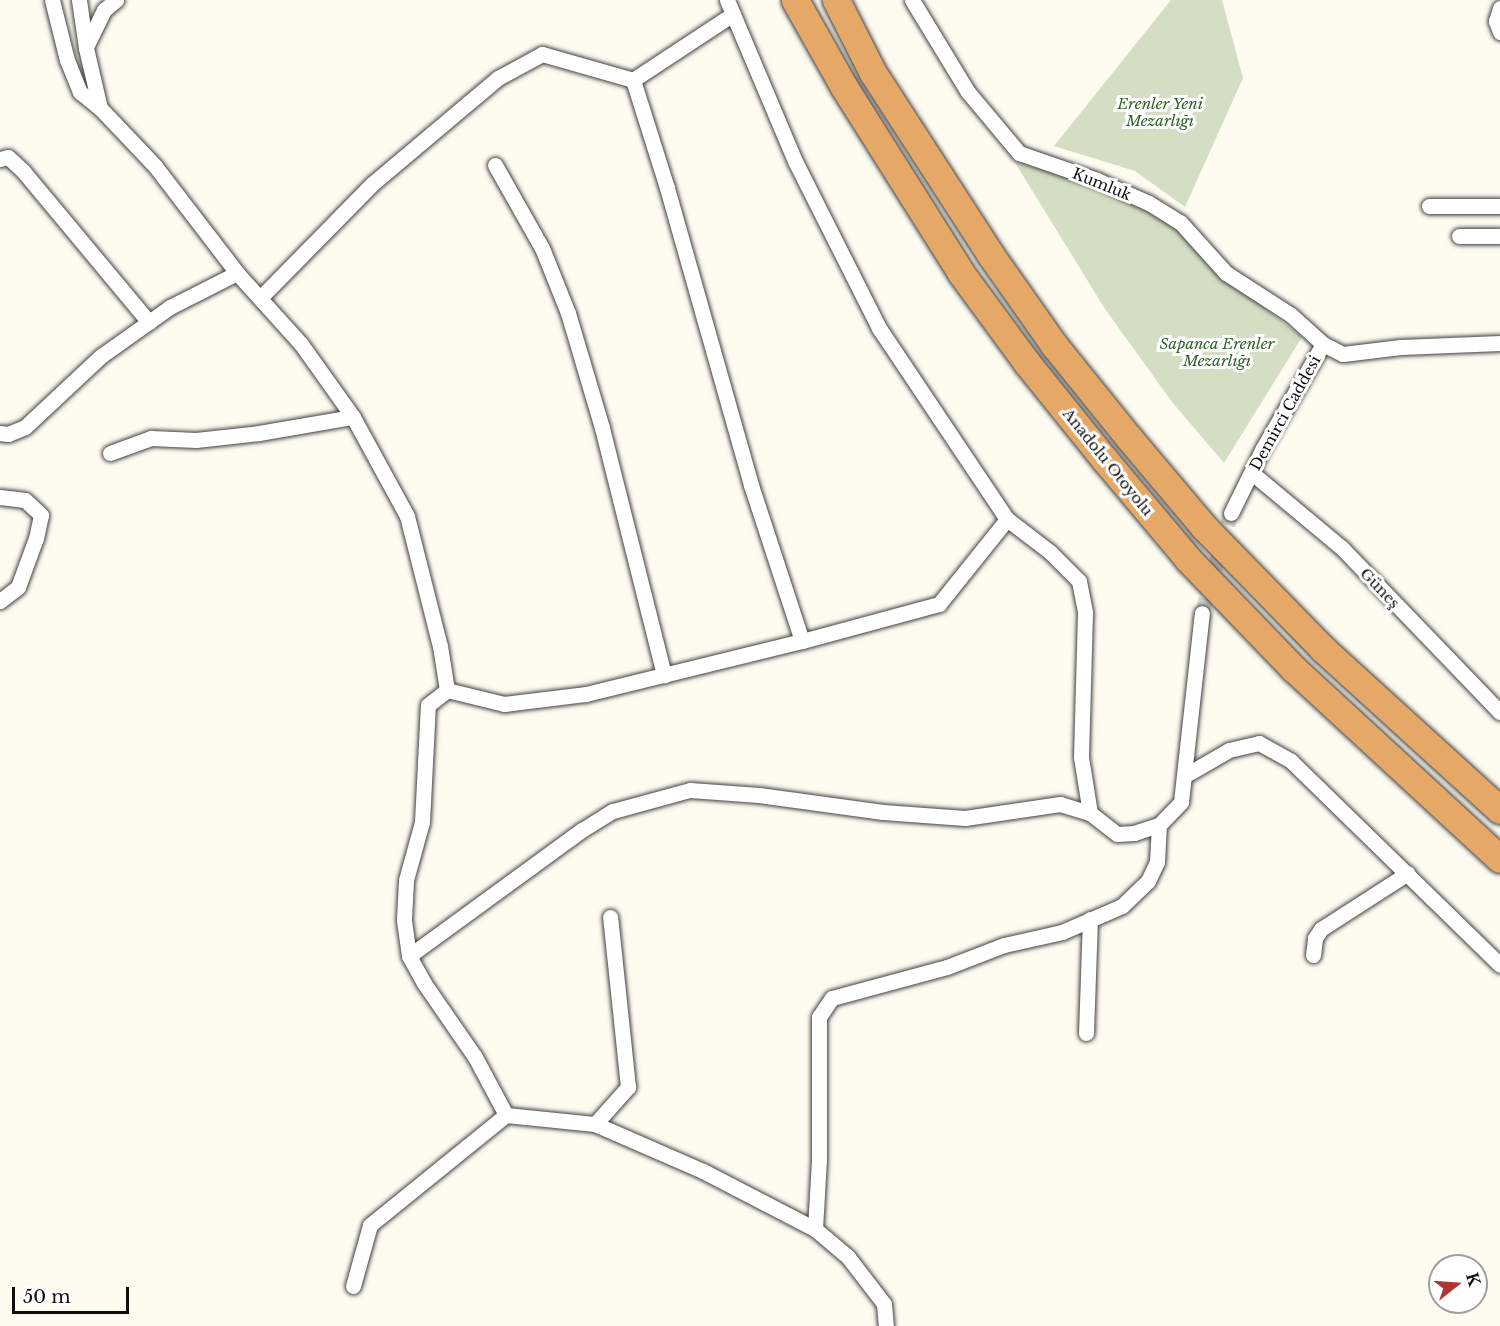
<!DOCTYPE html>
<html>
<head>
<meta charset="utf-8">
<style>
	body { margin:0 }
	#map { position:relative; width:1500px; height:1326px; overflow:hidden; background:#fefcf1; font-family:"Libre Baskerville",serif }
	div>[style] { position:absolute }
	.cemetery>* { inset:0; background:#d4dec4 }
	.minor-tunnel>* { height:15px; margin-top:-7.5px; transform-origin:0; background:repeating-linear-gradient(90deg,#dad8cf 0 15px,transparent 0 23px) }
	.roads { filter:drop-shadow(0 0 2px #414141) drop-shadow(0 0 2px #414141) }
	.minor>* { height:15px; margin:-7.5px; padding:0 7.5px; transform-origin:7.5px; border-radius:7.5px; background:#fff }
	.motorway>* { height:27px; margin:-13.5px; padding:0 13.5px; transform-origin:13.5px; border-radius:13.5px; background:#e6a867 }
	span { translate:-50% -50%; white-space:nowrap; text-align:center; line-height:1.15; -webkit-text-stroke:6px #fff; paint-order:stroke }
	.park-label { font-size:15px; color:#2e6025; font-style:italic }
	.street-label { font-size:15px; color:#0e0e0e }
	.north { position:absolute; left:1428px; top:1254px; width:60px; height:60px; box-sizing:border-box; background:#fff; border:2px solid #9f9f9f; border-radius:50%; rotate:73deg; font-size:16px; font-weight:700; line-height:24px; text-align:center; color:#0e0e0e }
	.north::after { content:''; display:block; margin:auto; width:21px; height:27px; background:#b13434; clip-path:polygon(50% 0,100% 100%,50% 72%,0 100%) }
	.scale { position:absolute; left:12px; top:1287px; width:117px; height:27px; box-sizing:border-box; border:3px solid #0e0e0e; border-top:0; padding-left:8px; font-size:18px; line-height:21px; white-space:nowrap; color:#0e0e0e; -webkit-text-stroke:4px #fff; paint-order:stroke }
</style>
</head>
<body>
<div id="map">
	<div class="cemetery">
		<div style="clip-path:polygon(1171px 0,1222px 0,1243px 78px,1185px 207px,1135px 171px,1054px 146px)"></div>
		<div style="clip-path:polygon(1014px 161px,1098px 186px,1177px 227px,1232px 283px,1302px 337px,1224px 463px,1172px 402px,1105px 309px)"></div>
	</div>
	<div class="minor-tunnel">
		<div style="left:1202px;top:613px;width:104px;rotate:-73.8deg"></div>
	</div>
	<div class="roads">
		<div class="minor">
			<div style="left:52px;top:0;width:62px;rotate:76deg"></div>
			<div style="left:67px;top:60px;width:35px;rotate:68deg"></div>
			<div style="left:80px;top:92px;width:26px;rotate:39deg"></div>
			<div style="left:79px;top:0;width:49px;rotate:81.7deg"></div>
			<div style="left:86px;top:48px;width:62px;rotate:76.9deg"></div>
			<div style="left:100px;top:108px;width:80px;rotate:46.5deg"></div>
			<div style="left:155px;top:166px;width:135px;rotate:52.5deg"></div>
			<div style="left:237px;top:273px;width:96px;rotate:48deg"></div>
			<div style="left:301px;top:344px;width:90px;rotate:54.5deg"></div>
			<div style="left:353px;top:417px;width:113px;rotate:61.4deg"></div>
			<div style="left:407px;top:516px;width:134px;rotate:75.8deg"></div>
			<div style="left:440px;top:646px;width:45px;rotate:81deg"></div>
			<div style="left:727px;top:0;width:177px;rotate:67.1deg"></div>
			<div style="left:796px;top:163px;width:185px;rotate:63.3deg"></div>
			<div style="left:879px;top:328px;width:230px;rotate:56.2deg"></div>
			<div style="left:1007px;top:519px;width:54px;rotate:37.5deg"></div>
			<div style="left:1050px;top:552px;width:41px;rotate:45deg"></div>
			<div style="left:1079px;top:581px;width:33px;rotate:79deg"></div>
			<div style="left:1085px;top:613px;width:144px;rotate:91.6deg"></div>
			<div style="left:1081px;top:757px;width:57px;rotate:80.9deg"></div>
			<div style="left:1090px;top:813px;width:34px;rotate:38deg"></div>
			<div style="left:1117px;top:834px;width:17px;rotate:-3deg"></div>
			<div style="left:1134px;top:833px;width:26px;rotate:-18deg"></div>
			<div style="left:1159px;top:825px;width:32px;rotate:-46deg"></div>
			<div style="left:1181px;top:802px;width:190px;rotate:-83.7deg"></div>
			<div style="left:912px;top:0;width:108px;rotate:58.7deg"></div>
			<div style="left:968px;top:92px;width:80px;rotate:50.1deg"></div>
			<div style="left:1019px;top:153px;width:83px;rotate:19.1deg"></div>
			<div style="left:1097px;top:180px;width:57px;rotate:23.9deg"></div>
			<div style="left:1149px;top:203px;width:36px;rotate:32deg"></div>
			<div style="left:1180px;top:222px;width:69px;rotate:48deg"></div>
			<div style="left:1226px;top:273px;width:77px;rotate:32.9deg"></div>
			<div style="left:1291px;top:315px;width:43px;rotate:42.2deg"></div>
			<div style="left:1500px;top:8px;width:14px;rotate:107deg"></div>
			<div style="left:1496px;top:21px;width:12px;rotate:70deg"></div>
			<div style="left:733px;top:14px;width:120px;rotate:146.6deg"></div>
			<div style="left:633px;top:80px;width:113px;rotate:72.5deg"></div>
			<div style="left:667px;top:188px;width:309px;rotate:74.2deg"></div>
			<div style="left:751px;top:485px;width:164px;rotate:71.9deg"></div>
			<div style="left:86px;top:47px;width:41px;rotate:-64.1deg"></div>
			<div style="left:104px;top:10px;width:16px;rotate:-40deg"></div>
			<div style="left:0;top:159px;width:8px;rotate:-14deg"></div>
			<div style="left:8px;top:157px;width:21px;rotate:43deg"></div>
			<div style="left:23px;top:171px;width:197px;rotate:50.2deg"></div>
			<div style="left:495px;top:165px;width:95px;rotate:60.5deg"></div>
			<div style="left:542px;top:248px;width:70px;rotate:68.2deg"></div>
			<div style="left:568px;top:313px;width:120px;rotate:73.5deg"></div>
			<div style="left:602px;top:428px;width:255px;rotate:75.9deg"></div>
			<div style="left:1429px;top:206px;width:71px"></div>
			<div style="left:1459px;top:236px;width:41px"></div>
			<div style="left:260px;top:298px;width:160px;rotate:-45.5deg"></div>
			<div style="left:372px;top:184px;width:165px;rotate:-40.1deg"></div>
			<div style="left:498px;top:78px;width:50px;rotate:-28.6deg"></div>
			<div style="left:542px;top:54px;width:95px;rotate:15.9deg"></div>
			<div style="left:0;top:433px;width:8px;rotate:7deg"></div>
			<div style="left:8px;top:434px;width:18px;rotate:-22deg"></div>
			<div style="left:25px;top:427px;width:104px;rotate:-43.1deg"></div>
			<div style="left:101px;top:356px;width:85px;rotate:-35.4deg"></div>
			<div style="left:170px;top:307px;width:75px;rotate:-26.9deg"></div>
			<div style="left:110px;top:453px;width:44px;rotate:-20.1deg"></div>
			<div style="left:151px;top:438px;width:45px;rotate:2.5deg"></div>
			<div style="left:196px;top:440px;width:63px;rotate:-6.3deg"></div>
			<div style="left:259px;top:433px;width:95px;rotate:-9.7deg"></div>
			<div style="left:1252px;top:473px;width:117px;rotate:39.8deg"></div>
			<div style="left:1342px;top:548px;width:228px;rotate:46.1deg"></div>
			<div style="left:0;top:497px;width:25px;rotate:7deg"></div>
			<div style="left:25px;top:500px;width:22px;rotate:43deg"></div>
			<div style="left:41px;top:515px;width:24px;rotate:102deg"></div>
			<div style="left:36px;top:538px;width:52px;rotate:110.2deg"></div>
			<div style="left:18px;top:587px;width:23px;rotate:142deg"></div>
			<div style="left:1231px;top:513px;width:72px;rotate:-63.8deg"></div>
			<div style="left:1263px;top:448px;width:120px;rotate:-60deg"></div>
			<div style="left:1323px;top:344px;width:22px;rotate:27deg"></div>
			<div style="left:1343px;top:354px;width:58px;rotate:-6.9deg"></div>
			<div style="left:1401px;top:347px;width:99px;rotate:-2.3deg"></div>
			<div style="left:1184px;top:776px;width:52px;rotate:-30deg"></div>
			<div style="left:1229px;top:750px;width:31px;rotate:-13deg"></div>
			<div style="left:1259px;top:743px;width:37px;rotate:29deg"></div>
			<div style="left:1291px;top:761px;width:292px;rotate:44.3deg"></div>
			<div style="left:1313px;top:955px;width:17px;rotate:-83deg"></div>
			<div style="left:1315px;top:938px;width:11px;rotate:-56deg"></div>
			<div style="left:1321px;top:929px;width:103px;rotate:-32.8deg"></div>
			<div style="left:409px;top:956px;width:214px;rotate:-36.1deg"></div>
			<div style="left:582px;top:830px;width:36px;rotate:-32deg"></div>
			<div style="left:613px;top:811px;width:80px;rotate:-15.3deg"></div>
			<div style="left:690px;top:790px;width:69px;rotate:4.1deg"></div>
			<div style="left:759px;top:795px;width:125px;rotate:7.8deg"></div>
			<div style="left:883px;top:812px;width:82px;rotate:4.2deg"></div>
			<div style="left:965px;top:818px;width:96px;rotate:-8.4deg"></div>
			<div style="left:1060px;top:804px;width:31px;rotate:17deg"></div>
			<div style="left:1086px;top:1033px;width:114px;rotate:-88deg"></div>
			<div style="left:506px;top:1115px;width:89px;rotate:5.8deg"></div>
			<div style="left:595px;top:1124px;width:118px;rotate:23.5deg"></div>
			<div style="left:703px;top:1171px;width:126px;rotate:27.4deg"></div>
			<div style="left:815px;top:1229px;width:69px;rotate:-86.7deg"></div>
			<div style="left:819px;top:1160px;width:143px;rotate:-90deg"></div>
			<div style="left:819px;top:1017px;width:23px;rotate:-56deg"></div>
			<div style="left:832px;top:998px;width:119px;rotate:-15.1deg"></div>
			<div style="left:947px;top:967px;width:61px;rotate:-21.1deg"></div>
			<div style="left:1004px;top:945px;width:59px;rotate:-12.6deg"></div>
			<div style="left:1062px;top:932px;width:65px;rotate:-23.4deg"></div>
			<div style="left:1122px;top:906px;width:36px;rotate:-44deg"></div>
			<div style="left:1148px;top:881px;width:21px;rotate:-65deg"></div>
			<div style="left:1157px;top:862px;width:37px;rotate:-87deg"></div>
			<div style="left:595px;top:1124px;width:50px;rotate:-48.3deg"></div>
			<div style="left:628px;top:1087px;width:171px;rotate:-96deg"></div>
			<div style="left:815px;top:1229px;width:43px;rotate:40.3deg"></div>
			<div style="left:848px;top:1257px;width:59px;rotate:52.5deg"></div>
			<div style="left:884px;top:1304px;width:22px;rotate:85deg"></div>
			<div style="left:353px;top:1286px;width:63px;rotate:-74.4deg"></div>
			<div style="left:370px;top:1225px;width:175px;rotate:-39deg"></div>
			<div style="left:506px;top:1115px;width:66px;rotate:-118.1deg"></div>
			<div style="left:475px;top:1057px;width:90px;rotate:-124.6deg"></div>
			<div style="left:424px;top:983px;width:31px;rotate:-119deg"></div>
			<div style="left:409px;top:956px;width:37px;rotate:-98deg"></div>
			<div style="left:404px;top:919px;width:39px;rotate:-87deg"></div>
			<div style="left:406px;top:880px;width:60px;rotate:-74.6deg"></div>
			<div style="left:422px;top:822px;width:117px;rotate:-87.1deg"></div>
			<div style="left:428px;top:705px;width:24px;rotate:-38deg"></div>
			<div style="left:447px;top:690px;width:59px;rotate:13.8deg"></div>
			<div style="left:504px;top:704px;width:83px;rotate:-7deg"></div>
			<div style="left:586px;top:694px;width:222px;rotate:-13.8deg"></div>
			<div style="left:802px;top:641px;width:142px;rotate:-15.1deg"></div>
			<div style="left:939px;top:604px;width:109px;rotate:-51.3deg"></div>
		</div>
		<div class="motorway">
			<div style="left:795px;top:0;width:100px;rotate:60.6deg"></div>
			<div style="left:844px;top:87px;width:220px;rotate:57.8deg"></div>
			<div style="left:961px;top:273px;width:112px;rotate:53.7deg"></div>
			<div style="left:1027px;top:363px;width:124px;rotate:51.2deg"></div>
			<div style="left:1105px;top:460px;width:129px;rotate:50deg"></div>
			<div style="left:1188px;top:559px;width:153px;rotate:46.1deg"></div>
			<div style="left:1294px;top:669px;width:280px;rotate:42.7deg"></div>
			<div style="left:836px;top:0;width:82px;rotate:63.1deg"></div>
			<div style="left:873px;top:73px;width:216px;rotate:57.1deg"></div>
			<div style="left:990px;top:254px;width:111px;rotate:54.9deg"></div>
			<div style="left:1054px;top:345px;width:119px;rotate:51.1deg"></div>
			<div style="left:1129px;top:438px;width:116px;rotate:49.9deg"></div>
			<div style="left:1204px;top:527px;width:170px;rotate:45.7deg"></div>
			<div style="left:1323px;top:649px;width:239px;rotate:42.3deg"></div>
		</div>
	</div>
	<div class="park-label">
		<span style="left:1160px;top:112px">Erenler Yeni<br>Mezarlığı</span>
		<span style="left:1217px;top:352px">Sapanca Erenler<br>Mezarlığı</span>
	</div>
	<div class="street-label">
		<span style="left:1102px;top:184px;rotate:22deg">Kumluk</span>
		<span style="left:1285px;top:413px;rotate:-61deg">Demirci Caddesi</span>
		<span style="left:1108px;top:462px;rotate:51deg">Anadolu Otoyolu</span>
		<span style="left:1380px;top:588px;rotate:46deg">Güneş</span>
	</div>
	<div class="north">K</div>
	<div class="scale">50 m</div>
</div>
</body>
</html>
